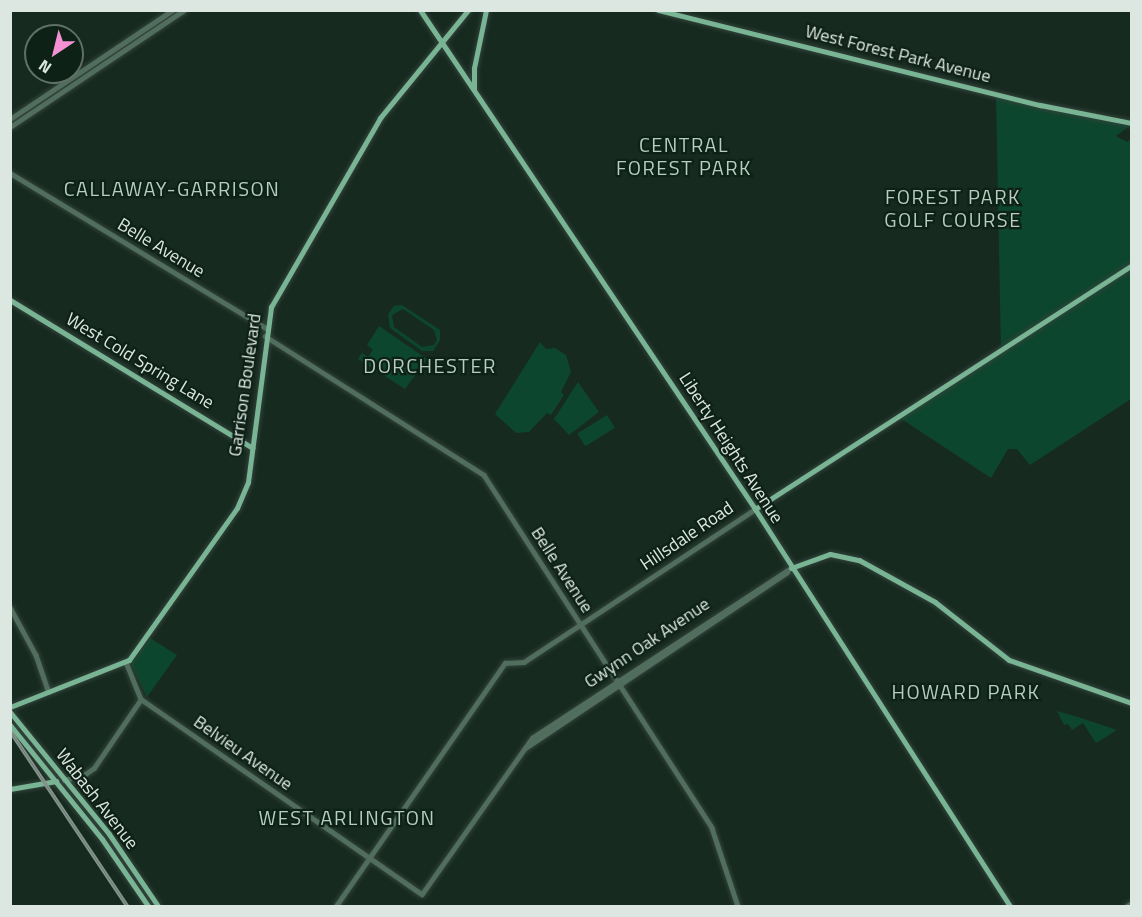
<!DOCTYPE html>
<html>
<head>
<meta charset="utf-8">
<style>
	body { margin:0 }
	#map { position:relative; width:1142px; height:917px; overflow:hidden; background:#172a20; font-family:"Titillium Web",sans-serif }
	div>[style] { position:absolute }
	.green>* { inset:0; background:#0d462e; transform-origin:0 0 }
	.roads { filter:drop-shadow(0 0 2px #32443b) drop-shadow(0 0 2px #32443b) }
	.minor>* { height:4.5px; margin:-2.25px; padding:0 2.25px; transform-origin:2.25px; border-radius:2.25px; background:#516d5d }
	.major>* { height:5px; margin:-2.5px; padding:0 2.5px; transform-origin:2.5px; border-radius:2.5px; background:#79b495 }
	.rail>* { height:4px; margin-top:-2px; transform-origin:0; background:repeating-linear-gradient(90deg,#0e2117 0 4.5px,#84938b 0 9px); box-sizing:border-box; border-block:2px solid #84938b }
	span { translate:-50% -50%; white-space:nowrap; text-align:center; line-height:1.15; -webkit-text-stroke:4.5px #0e2117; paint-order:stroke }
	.street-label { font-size:18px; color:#dbe7e0 }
	.neighbourhood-label { font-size:20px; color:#b6cdc0; letter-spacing:1.5px }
	.frame { position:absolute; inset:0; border:12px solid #dbe7e0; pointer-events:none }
	.north { position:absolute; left:24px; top:24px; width:60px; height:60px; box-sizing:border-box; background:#0e2117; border:2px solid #607067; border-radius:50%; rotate:215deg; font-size:16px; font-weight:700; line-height:24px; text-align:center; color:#dbe7e0 }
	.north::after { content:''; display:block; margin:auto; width:21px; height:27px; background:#f491d3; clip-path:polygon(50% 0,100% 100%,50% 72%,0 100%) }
</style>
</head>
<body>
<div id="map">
	<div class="green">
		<div style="clip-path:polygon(996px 96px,1131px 125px,1116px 136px,1127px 142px,1131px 139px,1131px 399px,1030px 465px,1017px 449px,1008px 449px,991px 478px,900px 418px,1001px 352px)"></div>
		<div style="clip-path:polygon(evenodd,402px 305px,440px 330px,440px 340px,433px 351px,422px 351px,390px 328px,388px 314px,394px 306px,402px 305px,403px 309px,434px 330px,437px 340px,434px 345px,422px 347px,394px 327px,392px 315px,403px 309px)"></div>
		<div style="clip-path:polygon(379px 326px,427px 359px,405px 389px,358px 359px,362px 353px,368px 357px,373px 350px,367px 345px)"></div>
		<div style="clip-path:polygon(540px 342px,546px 349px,555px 348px,566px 355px,571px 372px,561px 392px,564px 395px,551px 415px,547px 413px,529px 432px,516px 433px,495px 414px)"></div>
		<div style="clip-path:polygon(578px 382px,599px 412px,569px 435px,554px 419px)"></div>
		<div style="left:607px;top:415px;width:15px;height:35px;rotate:58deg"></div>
		<div style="clip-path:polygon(150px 638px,177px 655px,147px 697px,131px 664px)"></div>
		<div style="clip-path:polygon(1057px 711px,1078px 717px,1117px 730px,1096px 743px,1083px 723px,1072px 730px,1068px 724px,1064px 725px)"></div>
	</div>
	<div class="roads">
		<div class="minor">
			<div style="left:10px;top:119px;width:196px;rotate:-33.8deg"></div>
			<div style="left:10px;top:127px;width:210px;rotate:-33.9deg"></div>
			<div style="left:10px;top:173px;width:299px;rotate:31.2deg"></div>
			<div style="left:265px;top:336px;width:259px;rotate:32.4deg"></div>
			<div style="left:484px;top:475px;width:420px;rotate:57.1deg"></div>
			<div style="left:712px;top:828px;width:82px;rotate:71.6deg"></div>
			<div style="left:10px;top:607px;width:55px;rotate:61.6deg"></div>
			<div style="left:36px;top:655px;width:39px;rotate:71deg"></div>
			<div style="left:126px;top:662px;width:40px;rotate:68deg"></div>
			<div style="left:141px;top:699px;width:342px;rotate:34.8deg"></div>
			<div style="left:422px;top:894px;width:191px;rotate:-54.8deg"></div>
			<div style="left:532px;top:738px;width:310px;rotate:-33.3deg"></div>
			<div style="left:524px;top:749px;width:317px;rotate:-33.9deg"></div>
			<div style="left:64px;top:780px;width:21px;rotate:-14deg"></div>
			<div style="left:84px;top:775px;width:12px;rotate:-35deg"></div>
			<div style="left:94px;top:768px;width:83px;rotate:-55.7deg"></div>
			<div style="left:336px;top:906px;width:296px;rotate:-55.2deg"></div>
			<div style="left:505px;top:663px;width:19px;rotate:-3deg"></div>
			<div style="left:524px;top:662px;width:277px;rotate:-33.5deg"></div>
			<div style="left:1127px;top:906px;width:6px;rotate:-31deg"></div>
		</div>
		<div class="major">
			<div style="left:420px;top:10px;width:601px;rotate:56.12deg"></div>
			<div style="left:755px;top:509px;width:472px;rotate:57.3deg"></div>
			<div style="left:658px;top:10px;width:394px;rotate:14deg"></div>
			<div style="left:1040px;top:105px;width:94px;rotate:11.1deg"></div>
			<div style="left:474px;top:88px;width:20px;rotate:-90deg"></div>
			<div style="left:474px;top:68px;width:59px;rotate:-78.3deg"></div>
			<div style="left:10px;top:300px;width:284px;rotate:31.4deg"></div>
			<div style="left:755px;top:509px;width:449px;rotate:-32.9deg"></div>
			<div style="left:791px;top:568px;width:41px;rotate:-19.7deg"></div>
			<div style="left:830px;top:554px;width:30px;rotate:12deg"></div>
			<div style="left:859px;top:560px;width:87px;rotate:28.9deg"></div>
			<div style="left:935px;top:602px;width:94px;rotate:38.1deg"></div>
			<div style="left:1009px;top:660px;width:130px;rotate:19.3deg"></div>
			<div style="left:10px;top:707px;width:128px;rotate:-21.6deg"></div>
			<div style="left:129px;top:660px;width:186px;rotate:-54.6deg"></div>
			<div style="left:237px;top:508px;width:28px;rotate:-67deg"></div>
			<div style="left:248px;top:482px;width:177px;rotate:-82.5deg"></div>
			<div style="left:271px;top:307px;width:218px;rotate:-60deg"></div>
			<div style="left:380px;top:118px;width:139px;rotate:-50.8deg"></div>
			<div style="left:10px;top:712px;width:157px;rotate:50.9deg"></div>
			<div style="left:109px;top:834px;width:87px;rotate:55.8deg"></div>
			<div style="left:10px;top:725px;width:146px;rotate:51.1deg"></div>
			<div style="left:102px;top:839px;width:81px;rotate:55.5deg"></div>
			<div style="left:10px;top:789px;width:47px;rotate:-9.9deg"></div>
		</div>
	</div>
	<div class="rail">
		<div style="left:10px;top:731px;width:211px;rotate:56.2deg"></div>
	</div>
	<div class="street-label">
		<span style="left:898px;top:54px;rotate:14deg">West Forest Park Avenue</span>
		<span style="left:161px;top:248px;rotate:31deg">Belle Avenue</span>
		<span style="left:140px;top:361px;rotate:31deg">West Cold Spring Lane</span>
		<span style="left:245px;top:385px;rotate:-82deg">Garrison Boulevard</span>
		<span style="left:731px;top:448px;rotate:57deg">Liberty Heights Avenue</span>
		<span style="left:687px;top:536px;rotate:-34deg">Hillsdale Road</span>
		<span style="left:562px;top:570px;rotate:57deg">Belle Avenue</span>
		<span style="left:647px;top:643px;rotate:-34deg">Gwynn Oak Avenue</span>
		<span style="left:243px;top:753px;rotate:35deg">Belvieu Avenue</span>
		<span style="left:97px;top:799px;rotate:52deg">Wabash Avenue</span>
	</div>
	<div class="neighbourhood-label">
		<span style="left:684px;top:156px">CENTRAL<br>FOREST PARK</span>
		<span style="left:172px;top:188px">CALLAWAY-GARRISON</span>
		<span style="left:953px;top:208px">FOREST PARK<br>GOLF COURSE</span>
		<span style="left:430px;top:365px">DORCHESTER</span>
		<span style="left:966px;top:691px">HOWARD PARK</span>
		<span style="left:347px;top:817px">WEST ARLINGTON</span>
	</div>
	<div class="frame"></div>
	<div class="north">N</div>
</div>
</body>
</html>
